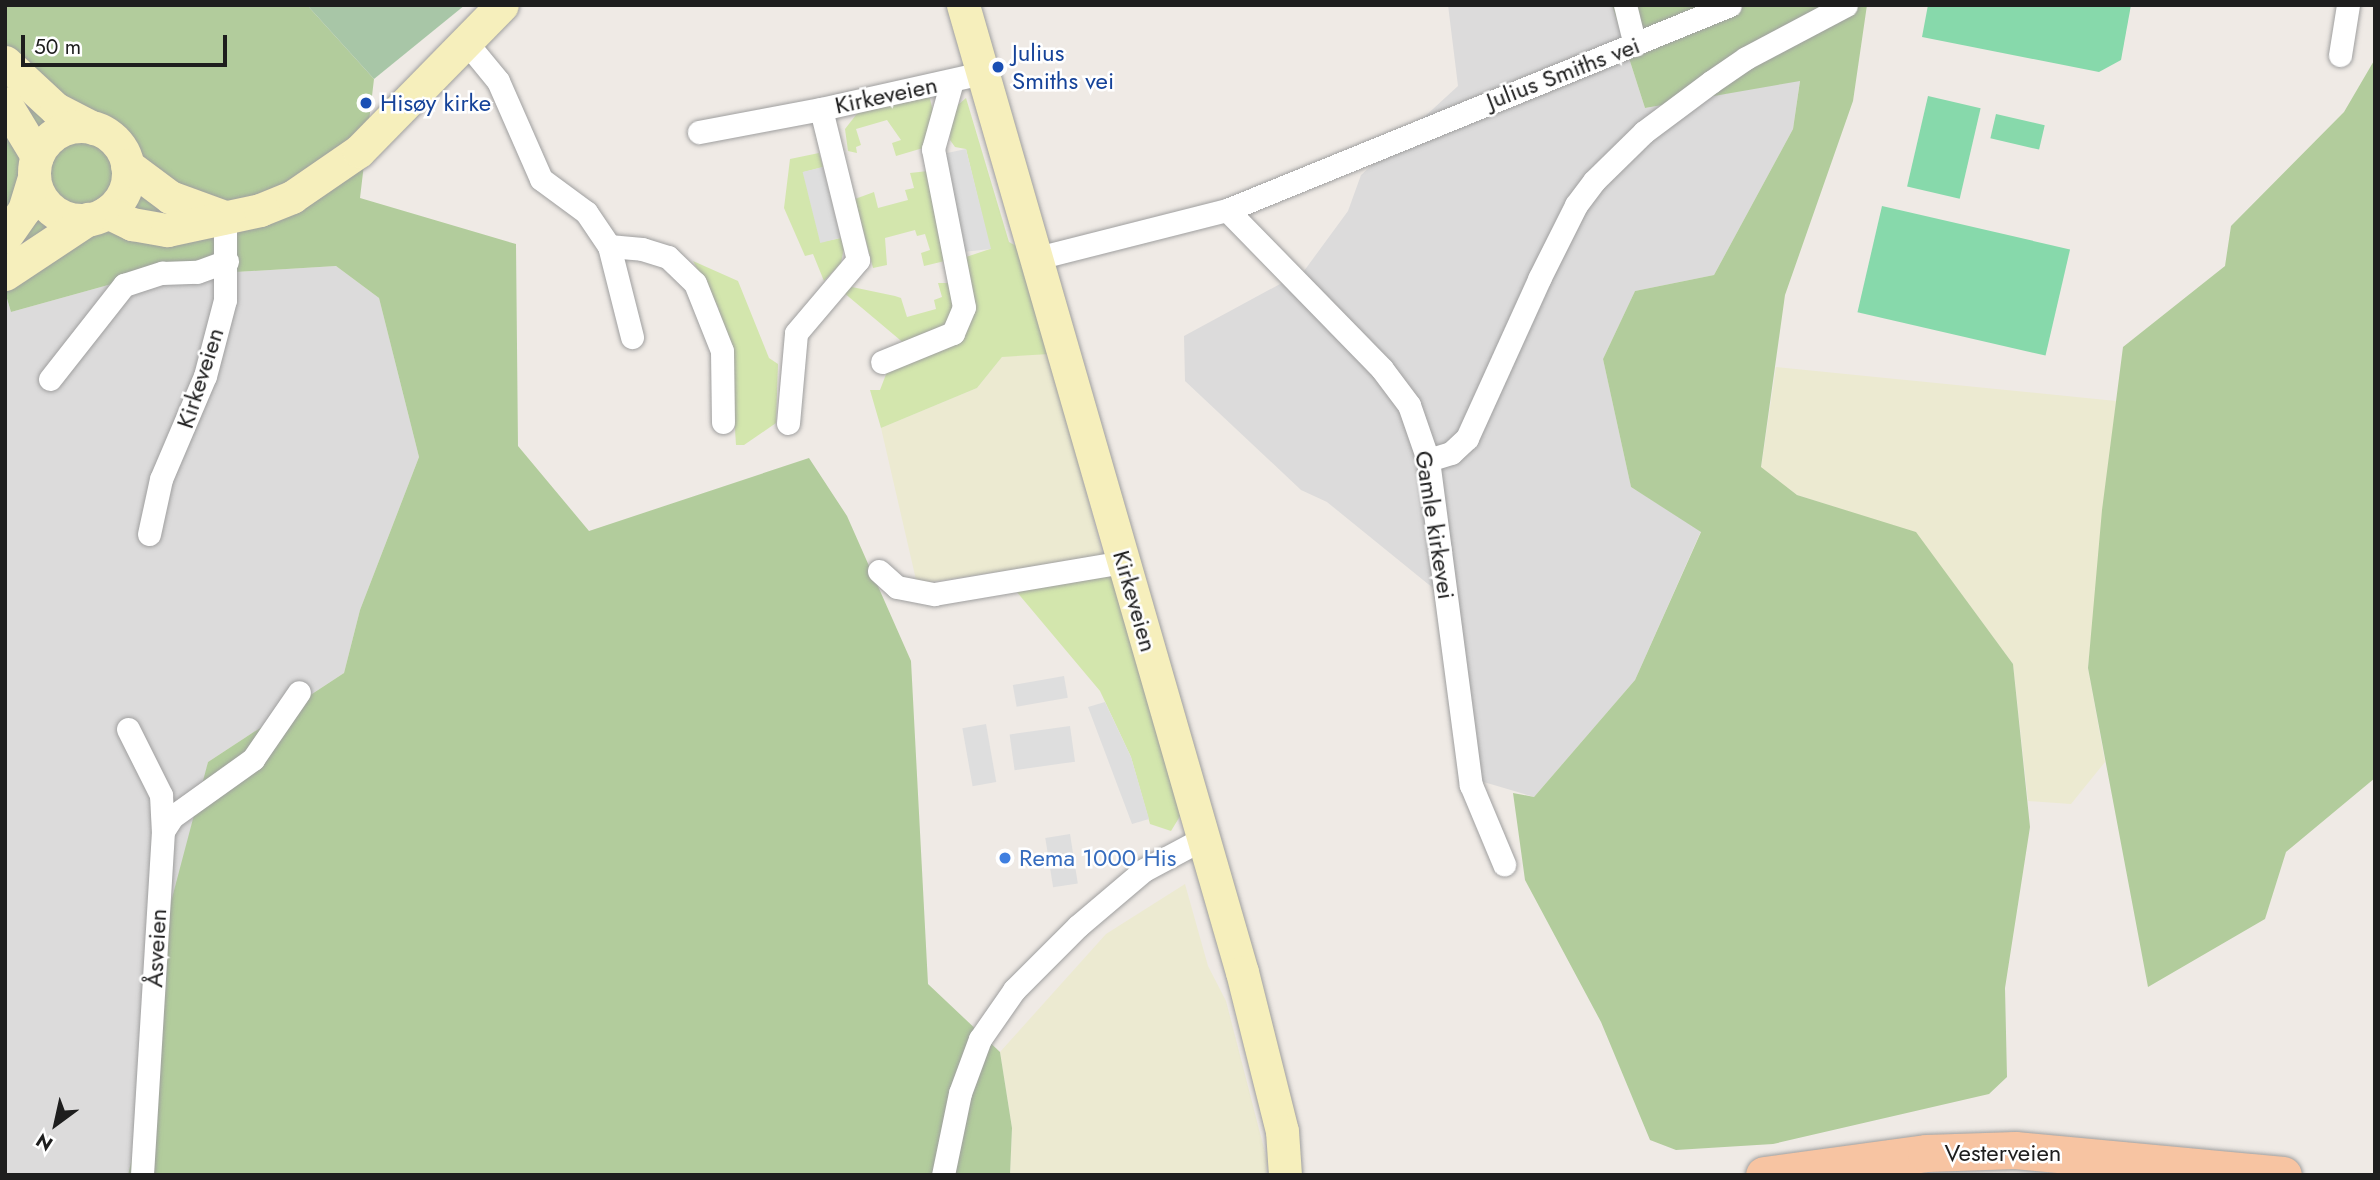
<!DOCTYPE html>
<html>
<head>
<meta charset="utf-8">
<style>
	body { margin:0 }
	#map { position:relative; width:2380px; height:1180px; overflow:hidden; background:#efeae5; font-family:Jost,sans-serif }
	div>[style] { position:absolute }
	.residential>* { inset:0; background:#dcdbdb }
	.farmland>* { inset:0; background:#ecead1 }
	.grass>* { inset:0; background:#d3e6ad }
	.forest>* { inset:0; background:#b2cc9c }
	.cemetery>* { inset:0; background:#a8c6a7 }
	.pitch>* { inset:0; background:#87d9ab; transform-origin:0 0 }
	.parking>* { inset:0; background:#dedede; transform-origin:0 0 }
	.roads { filter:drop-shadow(0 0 2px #9f9f9f) drop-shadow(0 0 2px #9f9f9f) }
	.street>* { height:23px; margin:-11.5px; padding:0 11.5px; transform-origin:11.5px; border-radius:11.5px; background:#fff }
	.secondary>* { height:33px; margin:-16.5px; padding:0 16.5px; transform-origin:16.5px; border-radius:16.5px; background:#f6efbc }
	.secondary>.ring { margin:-16.5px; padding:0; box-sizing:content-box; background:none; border:33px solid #f6efbc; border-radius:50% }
	.primary>* { height:37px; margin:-18.5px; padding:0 18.5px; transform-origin:18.5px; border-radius:18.5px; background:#f7c4a2 }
	.dots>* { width:19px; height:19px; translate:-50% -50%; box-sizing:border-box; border:4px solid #fff; border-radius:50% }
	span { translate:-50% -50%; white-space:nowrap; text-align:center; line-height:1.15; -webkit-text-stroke:5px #fff; paint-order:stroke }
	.transit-label { font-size:24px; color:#164399 }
	.left { translate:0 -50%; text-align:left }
	.street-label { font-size:24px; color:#1e1e1e }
	.shop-label { font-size:24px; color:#366cbe }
	.frame { position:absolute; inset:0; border:7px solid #1e1e1e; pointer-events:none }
	.north { position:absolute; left:21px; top:1089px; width:70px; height:70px; -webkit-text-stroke:5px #fff; paint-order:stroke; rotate:213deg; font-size:19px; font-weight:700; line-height:28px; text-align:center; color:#1e1e1e }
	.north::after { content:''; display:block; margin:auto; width:24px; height:32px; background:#1e1e1e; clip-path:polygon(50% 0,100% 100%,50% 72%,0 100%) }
	.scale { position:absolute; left:21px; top:35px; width:206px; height:32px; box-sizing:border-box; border:4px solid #1e1e1e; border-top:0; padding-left:9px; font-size:21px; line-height:24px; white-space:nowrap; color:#1e1e1e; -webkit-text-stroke:5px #fff; paint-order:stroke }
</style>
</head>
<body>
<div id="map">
	<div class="residential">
		<div style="clip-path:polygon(1448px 5px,1612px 5px,1645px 108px,1800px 80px,1793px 129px,1714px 275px,1635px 291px,1603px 359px,1631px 487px,1701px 531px,1635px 680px,1534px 797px,1477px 780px,1444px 597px,1327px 502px,1301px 490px,1185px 381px,1184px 336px,1304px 271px,1348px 211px,1361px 175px,1458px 86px)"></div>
		<div style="clip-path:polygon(336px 266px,379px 298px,419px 457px,360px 610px,344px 673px,208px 762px,151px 1079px,128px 1175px,5px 1175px,5px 292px,11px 312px,155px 272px,168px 276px)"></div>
	</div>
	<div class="farmland">
		<div style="clip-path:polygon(1012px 353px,1049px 354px,1103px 556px,917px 584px,881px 428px,977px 388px,1002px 357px)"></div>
		<div style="clip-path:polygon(1776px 367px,2116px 401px,2088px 668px,2105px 762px,2071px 804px,2028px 801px,2013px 664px,1916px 533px,1797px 495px,1761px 468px)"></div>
		<div style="clip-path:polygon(1185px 884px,1208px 966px,1226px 1001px,1267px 1160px,1266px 1175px,1010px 1175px,1012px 1128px,1000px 1052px,1106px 934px)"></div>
	</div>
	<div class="grass">
		<div style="clip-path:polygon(929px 95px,933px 111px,923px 148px,896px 156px,892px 143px,901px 140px,887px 120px,856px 129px,861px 145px,856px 147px,857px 153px,848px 151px,845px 129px,863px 106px)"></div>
		<div style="clip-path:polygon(966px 98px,1009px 242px,1020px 248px,1049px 354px,1002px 357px,977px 388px,881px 428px,870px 390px,880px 390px,888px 369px,948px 343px,966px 257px,990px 249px,966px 149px,955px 147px,950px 140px,951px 111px)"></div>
		<div style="clip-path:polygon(819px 153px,823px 167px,804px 172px,821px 242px,841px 238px,844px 248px,841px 263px,824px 281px,813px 254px,805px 256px,784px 208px,790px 159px)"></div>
		<div style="clip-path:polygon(928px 171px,949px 260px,924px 266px,921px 253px,930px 250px,925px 234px,917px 236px,915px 230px,885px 238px,887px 265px,873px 268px,855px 199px,874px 192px,878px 208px,908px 200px,905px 190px,914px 188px,910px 173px)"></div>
		<div style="clip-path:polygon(693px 261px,738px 281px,769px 358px,778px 364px,776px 423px,744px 445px,736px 445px,731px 367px,718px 307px)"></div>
		<div style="clip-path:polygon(938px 283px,954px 283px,952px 316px,937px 334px,906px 345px,843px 292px,843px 288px,852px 287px,895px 296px,901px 298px,907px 317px,936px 309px,934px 300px,942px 297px)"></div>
		<div style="clip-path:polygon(1110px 567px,1182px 813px,1171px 831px,1150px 824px,1131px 757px,1100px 691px,1011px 585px)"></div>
	</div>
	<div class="forest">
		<div style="clip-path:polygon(5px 5px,307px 5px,374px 79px,360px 198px,516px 244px,518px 446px,589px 531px,809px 458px,847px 516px,911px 661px,928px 984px,1000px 1052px,1012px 1128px,1010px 1175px,128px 1175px,151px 1079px,167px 917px,208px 762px,344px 673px,360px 610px,419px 457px,379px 298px,336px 266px,168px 276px,155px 272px,11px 312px,5px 292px)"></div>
		<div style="clip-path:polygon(1612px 5px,1867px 5px,1853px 101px,1785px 295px,1761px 467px,1797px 495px,1916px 532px,2013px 664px,2030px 827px,2005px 988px,2007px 1077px,1989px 1094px,1773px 1144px,1676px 1150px,1650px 1140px,1601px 1022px,1525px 880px,1513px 793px,1534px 797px,1635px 680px,1701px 532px,1631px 487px,1603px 359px,1635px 291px,1714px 275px,1793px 129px,1800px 81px,1645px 108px)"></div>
		<div style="clip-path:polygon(2375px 59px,2375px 778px,2286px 852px,2265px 919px,2148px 987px,2088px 668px,2102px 510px,2123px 347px,2225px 266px,2231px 226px,2344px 112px)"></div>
	</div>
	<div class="cemetery">
		<div style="clip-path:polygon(307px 5px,465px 5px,374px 79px)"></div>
	</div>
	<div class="pitch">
		<div style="clip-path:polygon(1928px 5px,2131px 5px,2121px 60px,2099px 72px,1922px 37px)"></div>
		<div style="left:1928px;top:96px;width:54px;height:93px;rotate:13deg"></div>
		<div style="left:1996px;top:114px;width:50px;height:25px;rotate:13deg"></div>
		<div style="left:1882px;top:206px;width:193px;height:109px;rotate:13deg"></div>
	</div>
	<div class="parking">
		<div style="clip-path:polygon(966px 149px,991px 249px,953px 253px,935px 162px,947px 153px)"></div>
		<div style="left:823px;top:167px;width:73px;height:21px;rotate:76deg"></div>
		<div style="left:1064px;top:676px;width:22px;height:52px;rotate:80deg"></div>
		<div style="clip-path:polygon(1105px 702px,1131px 757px,1149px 819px,1132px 824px,1088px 707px)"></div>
		<div style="left:986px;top:724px;width:59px;height:24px;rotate:80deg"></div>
		<div style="left:1070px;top:726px;width:36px;height:61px;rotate:82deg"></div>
		<div style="left:1070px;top:834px;width:50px;height:25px;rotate:81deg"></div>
	</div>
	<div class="roads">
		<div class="street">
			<div style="left:1625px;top:5px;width:41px;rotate:76deg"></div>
			<div style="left:466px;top:42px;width:50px;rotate:50.6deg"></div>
			<div style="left:498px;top:81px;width:107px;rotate:66.3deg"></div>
			<div style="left:541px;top:179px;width:56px;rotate:36.3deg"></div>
			<div style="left:586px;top:212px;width:41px;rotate:55.9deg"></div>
			<div style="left:609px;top:246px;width:94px;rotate:75.8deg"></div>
			<div style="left:2340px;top:55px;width:51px;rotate:-80.9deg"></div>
			<div style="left:699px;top:132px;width:124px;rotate:-10.7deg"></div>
			<div style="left:1227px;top:210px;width:222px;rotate:45.7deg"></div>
			<div style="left:1382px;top:369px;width:45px;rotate:53.1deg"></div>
			<div style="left:1409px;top:405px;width:58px;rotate:70.9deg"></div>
			<div style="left:1428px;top:460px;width:328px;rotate:82.5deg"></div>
			<div style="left:1471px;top:785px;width:86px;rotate:67.3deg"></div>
			<div style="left:609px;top:246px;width:33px;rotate:5deg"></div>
			<div style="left:642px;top:249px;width:27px;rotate:17deg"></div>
			<div style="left:668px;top:257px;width:37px;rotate:44deg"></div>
			<div style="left:695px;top:283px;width:73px;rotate:68.3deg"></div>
			<div style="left:722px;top:351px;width:71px;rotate:89.2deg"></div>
			<div style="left:1037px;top:258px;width:196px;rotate:-14.2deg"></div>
			<div style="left:1227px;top:210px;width:543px;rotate:-22.17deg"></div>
			<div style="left:882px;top:362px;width:77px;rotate:-22.2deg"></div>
			<div style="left:953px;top:333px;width:28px;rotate:-67deg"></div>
			<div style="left:964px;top:307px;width:161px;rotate:-101.1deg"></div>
			<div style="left:933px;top:149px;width:71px;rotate:-74.4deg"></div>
			<div style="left:50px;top:379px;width:120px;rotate:-51.8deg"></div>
			<div style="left:124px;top:285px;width:40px;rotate:-18deg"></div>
			<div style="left:162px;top:273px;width:35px;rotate:-2deg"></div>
			<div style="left:197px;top:272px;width:32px;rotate:-20deg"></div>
			<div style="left:788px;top:423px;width:90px;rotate:-84.9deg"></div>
			<div style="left:796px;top:333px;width:96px;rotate:-49.7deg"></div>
			<div style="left:858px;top:260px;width:155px;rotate:-103.8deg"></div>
			<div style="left:821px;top:109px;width:165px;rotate:-12.6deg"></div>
			<div style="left:1428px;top:460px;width:24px;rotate:-17deg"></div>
			<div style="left:1451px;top:453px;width:22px;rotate:-43deg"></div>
			<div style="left:1467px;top:438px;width:175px;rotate:-65.6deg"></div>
			<div style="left:1539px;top:279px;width:83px;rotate:-63.4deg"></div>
			<div style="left:1576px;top:205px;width:30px;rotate:-53deg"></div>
			<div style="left:1594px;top:181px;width:70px;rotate:-44.4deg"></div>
			<div style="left:1644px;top:132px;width:84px;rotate:-36.7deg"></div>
			<div style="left:1711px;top:82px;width:42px;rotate:-34.4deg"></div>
			<div style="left:1746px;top:58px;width:113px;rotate:-27.9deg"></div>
			<div style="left:149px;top:534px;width:56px;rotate:-77.7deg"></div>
			<div style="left:161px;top:479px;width:112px;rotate:-66.9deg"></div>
			<div style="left:205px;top:376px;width:79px;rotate:-75.3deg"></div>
			<div style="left:225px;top:300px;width:83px;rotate:-90deg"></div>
			<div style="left:879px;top:571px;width:24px;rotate:42deg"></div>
			<div style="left:897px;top:587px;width:38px;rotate:11deg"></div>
			<div style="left:934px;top:594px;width:192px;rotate:-9.6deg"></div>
			<div style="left:128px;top:729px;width:74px;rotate:63.4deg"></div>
			<div style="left:161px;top:795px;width:36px;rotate:87deg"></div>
			<div style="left:163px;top:831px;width:345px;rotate:93.5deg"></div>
			<div style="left:163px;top:831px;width:17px;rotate:-57deg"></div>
			<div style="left:172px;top:817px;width:100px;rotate:-35.6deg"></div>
			<div style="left:253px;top:759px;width:81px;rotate:-55.5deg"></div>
			<div style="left:943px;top:1175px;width:84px;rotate:-78.3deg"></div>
			<div style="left:960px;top:1093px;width:58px;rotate:-69.7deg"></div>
			<div style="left:980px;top:1039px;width:60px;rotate:-55.2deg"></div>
			<div style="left:1014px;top:990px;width:91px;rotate:-45deg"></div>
			<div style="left:1078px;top:926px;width:87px;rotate:-40.3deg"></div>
			<div style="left:1144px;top:870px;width:68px;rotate:-28.1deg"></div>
		</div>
		<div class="secondary">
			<div style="left:963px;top:5px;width:1006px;rotate:73.91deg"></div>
			<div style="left:1242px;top:972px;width:164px;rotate:75.9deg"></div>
			<div style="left:1282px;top:1131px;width:44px;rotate:86.1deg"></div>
			<div style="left:5px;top:62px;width:69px;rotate:42.7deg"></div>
			<div style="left:56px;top:109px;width:42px;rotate:27.2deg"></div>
			<div style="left:5px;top:103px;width:62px;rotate:58.9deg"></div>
			<div class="ring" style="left:34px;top:126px;width:61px;height:61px"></div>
			<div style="left:127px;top:165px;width:54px;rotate:36.7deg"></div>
			<div style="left:170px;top:197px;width:59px;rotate:20deg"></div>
			<div style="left:107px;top:212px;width:28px;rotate:26deg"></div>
			<div style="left:132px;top:224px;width:36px;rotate:10deg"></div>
			<div style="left:167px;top:230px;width:95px;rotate:-12.1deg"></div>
			<div style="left:260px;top:210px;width:35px;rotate:-22deg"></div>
			<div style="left:292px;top:197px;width:81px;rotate:-34.5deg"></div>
			<div style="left:359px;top:151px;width:204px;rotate:-45.6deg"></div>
			<div style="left:5px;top:237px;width:33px;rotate:-55deg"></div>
			<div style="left:24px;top:210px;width:34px;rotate:-73deg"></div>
			<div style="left:5px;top:274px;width:100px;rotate:-33.5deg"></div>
		</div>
		<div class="primary">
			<div style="left:1764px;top:1175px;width:163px;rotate:-7.7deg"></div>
			<div style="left:1926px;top:1153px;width:89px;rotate:-1.9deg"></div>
			<div style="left:2015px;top:1150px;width:269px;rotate:5.3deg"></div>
		</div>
	</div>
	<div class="dots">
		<div style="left:998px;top:67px;background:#1a4fb4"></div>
		<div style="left:366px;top:103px;background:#1a4fb4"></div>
		<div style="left:1005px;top:858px;background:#3f7fe0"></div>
	</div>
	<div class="transit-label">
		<span class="left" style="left:1012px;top:67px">Julius<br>Smiths vei</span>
		<span class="left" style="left:380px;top:103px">Hisøy kirke</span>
	</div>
	<div class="street-label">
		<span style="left:1563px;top:73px;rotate:-21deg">Julius Smiths vei</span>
		<span style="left:886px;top:95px;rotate:-12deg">Kirkeveien</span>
		<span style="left:200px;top:378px;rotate:-72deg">Kirkeveien</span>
		<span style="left:1435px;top:525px;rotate:81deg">Gamle kirkevei</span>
		<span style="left:1135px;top:601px;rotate:74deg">Kirkeveien</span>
		<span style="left:156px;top:948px;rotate:-87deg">Åsveien</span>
		<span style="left:2003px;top:1153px">Vesterveien</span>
	</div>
	<div class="shop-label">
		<span class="left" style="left:1019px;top:858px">Rema 1000 His</span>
	</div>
	<div class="frame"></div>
	<div class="north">N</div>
	<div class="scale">50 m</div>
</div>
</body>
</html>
